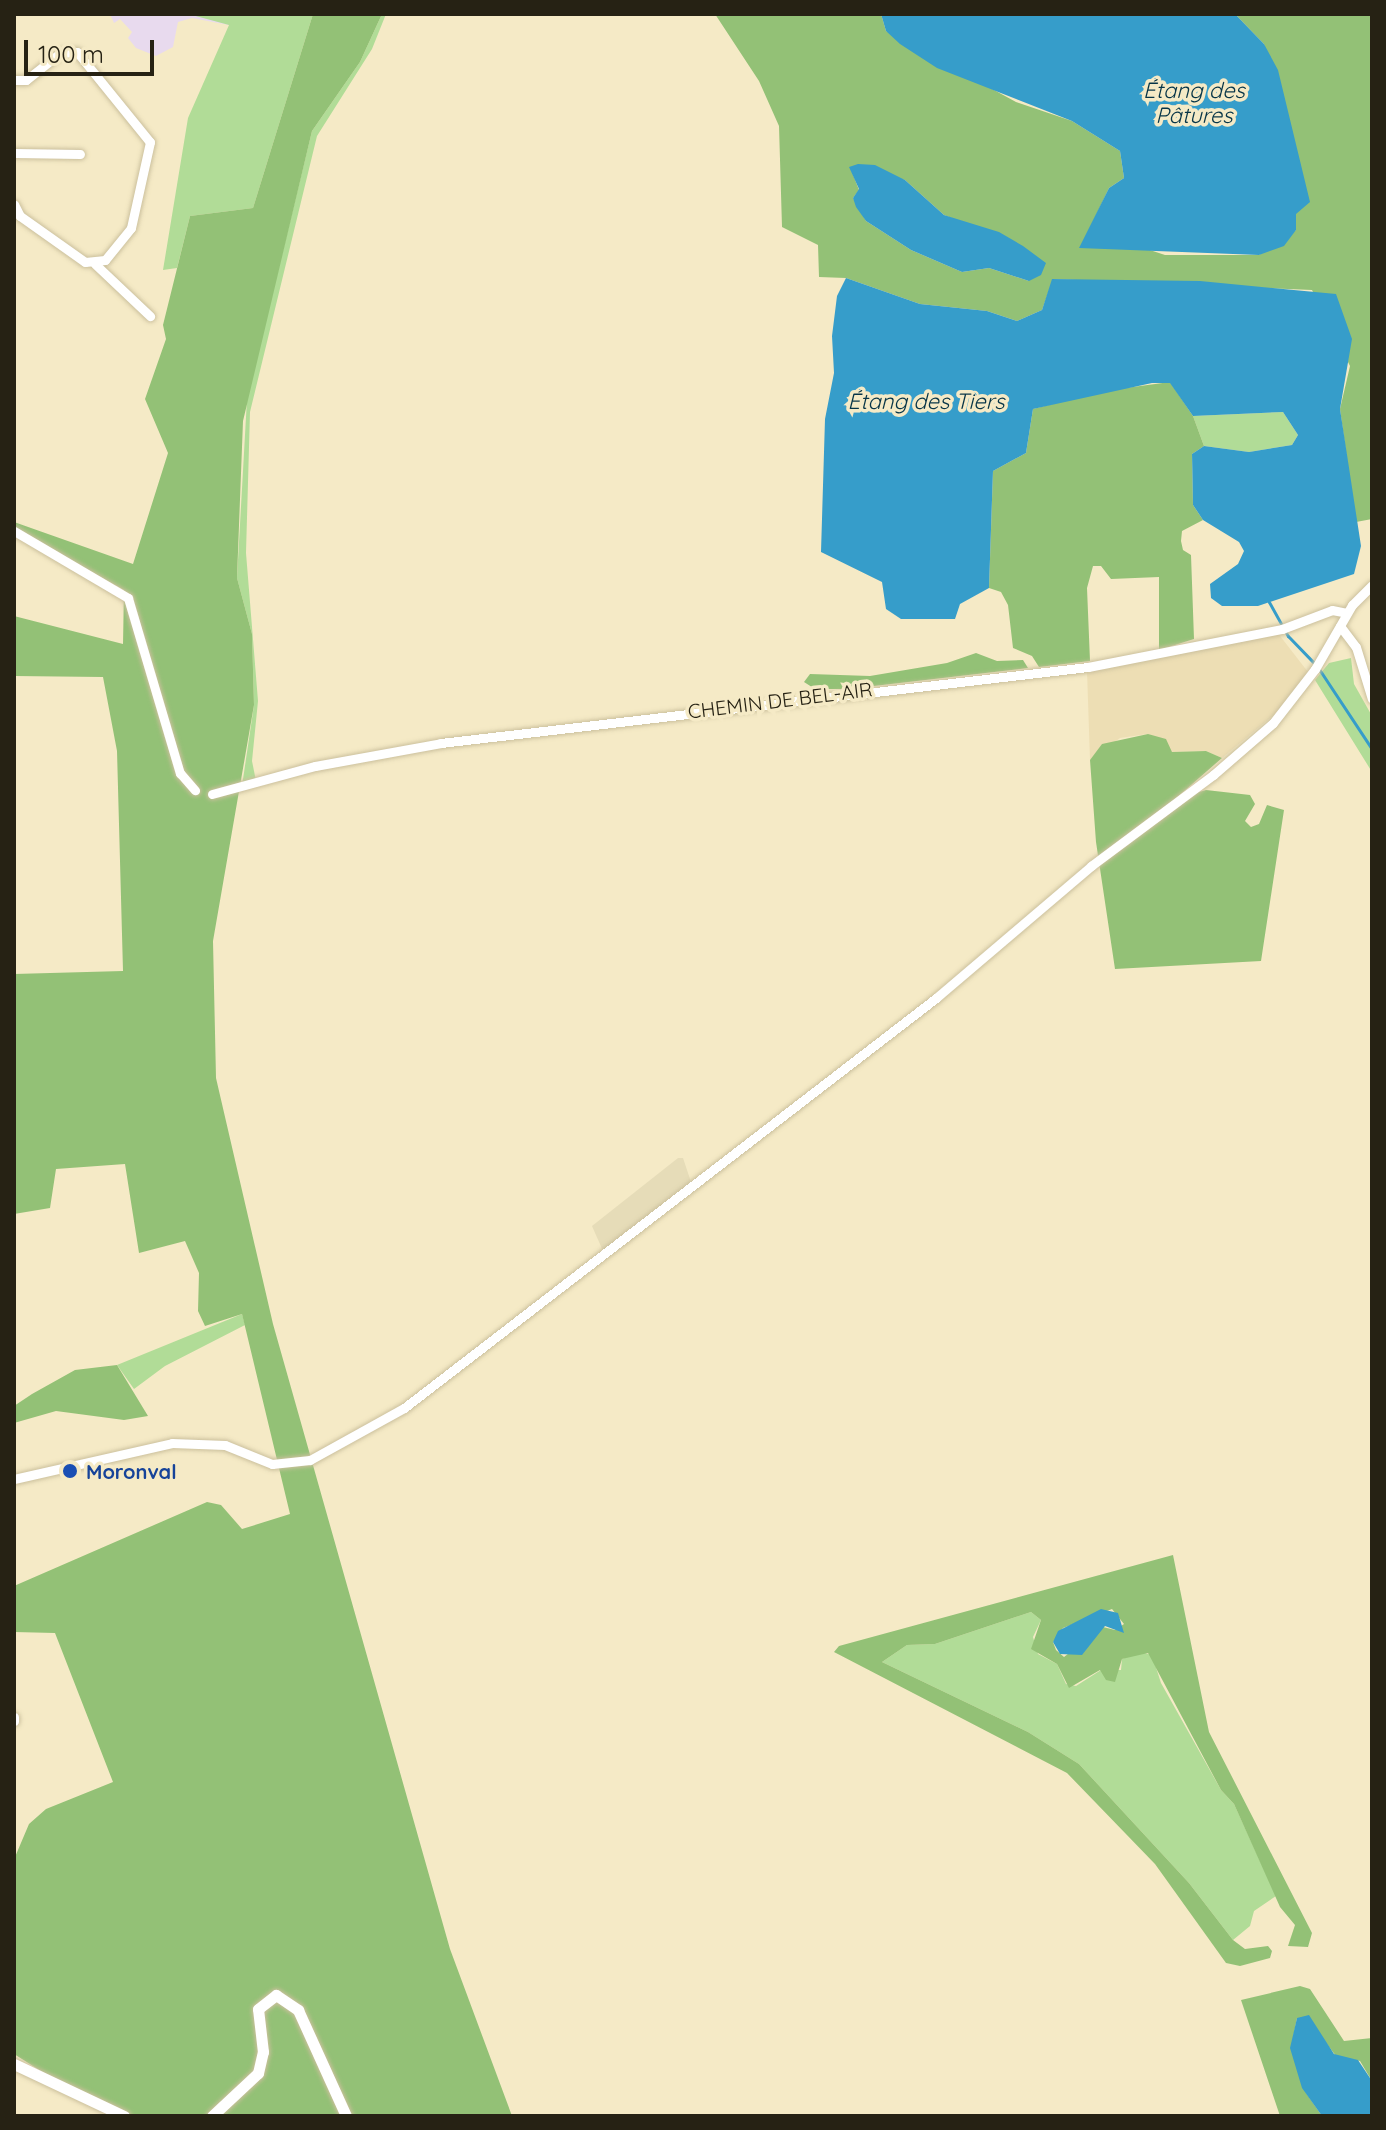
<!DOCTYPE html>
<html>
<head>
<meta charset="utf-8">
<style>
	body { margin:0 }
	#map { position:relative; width:1386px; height:2130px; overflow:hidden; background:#f5eac6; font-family:Quicksand,sans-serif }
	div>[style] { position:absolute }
	.built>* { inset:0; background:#eddeb4 }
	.education>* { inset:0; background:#e8daee }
	.green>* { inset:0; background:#b1dc97 }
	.forest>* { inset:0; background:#93c176 }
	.sand>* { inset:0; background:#e6dcb8 }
	.water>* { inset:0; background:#369dca }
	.stream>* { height:3px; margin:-1.5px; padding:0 1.5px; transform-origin:1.5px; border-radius:1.5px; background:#369dca }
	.roads { filter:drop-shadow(0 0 2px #cbc09d) drop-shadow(0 0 2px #cbc09d) }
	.minor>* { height:9px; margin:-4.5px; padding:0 4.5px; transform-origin:4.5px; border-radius:4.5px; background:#fff }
	.major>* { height:11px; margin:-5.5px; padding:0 5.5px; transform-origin:5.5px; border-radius:5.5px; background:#fff }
	.dots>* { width:22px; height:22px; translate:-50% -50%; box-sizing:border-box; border:4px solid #f5eac6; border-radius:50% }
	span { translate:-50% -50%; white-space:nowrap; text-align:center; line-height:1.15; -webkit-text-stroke:7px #f5eac6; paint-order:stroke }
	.street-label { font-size:20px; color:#262214 }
	.transit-label { font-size:20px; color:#164399; font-weight:700 }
	.left { translate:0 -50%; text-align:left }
	.water-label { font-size:22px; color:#063447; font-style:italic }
	.frame { position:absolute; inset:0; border:16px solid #262214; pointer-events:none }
	.scale { position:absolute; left:24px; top:40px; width:130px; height:36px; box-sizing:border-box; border:4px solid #262214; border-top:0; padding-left:10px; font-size:24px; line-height:28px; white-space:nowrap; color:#262214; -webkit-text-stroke:6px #f5eac6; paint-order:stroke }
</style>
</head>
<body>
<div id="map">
	<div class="built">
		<div style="clip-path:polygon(1277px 632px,1308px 672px,1276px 713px,1222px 758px,1206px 751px,1172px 752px,1148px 734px,1120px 738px,1090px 760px,1087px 671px)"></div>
	</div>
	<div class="education">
		<div style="clip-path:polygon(110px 14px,235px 14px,229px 25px,192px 18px,178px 22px,173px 47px,156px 56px,136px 48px,128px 38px,132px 32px,120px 19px,114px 23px)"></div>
	</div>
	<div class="green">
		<div style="clip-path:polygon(313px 14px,253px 208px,190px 216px,177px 268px,163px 270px,188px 118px,229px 25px,192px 15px)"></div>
		<div style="clip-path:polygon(382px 14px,386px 14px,372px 49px,317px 136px,250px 412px,246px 553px,258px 701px,252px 761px,256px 781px,242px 786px,254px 705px,252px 634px,237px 578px,247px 399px,312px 131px,360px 62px)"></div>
		<div style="clip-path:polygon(1283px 412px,1298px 435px,1292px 445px,1249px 452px,1204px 446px,1193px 416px)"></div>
		<div style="clip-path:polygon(1351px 658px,1354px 684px,1372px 716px,1372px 772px,1315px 680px,1329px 663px)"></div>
		<div style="clip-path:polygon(242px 1314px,245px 1325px,165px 1366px,134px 1389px,117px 1365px)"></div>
		<div style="clip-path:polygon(1031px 1612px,1041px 1620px,1033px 1637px,1038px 1654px,1057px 1664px,1066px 1684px,1076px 1686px,1101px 1670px,1121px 1670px,1122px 1659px,1141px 1652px,1152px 1655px,1161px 1683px,1221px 1790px,1234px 1804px,1276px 1896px,1254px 1911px,1250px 1926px,1233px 1940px,1189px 1883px,1079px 1764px,1028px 1732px,882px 1662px,907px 1645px,935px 1644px)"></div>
	</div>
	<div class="forest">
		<div style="clip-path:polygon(313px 14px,382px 14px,360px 62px,312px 131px,243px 421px,237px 578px,252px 634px,254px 705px,213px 941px,216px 1078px,273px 1324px,450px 1949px,512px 2116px,112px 2116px,14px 2054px,15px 1857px,29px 1824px,46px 1809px,113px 1782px,55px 1633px,14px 1632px,14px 1586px,207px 1502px,221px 1505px,242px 1529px,290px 1514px,242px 1314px,205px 1326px,198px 1311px,199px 1273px,185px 1241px,139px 1253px,125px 1164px,56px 1169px,50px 1208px,14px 1214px,14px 974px,123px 971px,117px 751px,103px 677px,14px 676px,14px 616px,123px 644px,124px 590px,14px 529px,14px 522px,133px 564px,168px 453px,145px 399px,166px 339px,163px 325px,190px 216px,253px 208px)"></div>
		<div style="clip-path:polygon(evenodd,715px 14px,881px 14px,886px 31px,1016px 102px,1072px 121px,1120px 151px,1124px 178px,1109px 188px,1089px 230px,1165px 255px,1259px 255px,1296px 230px,1296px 214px,1264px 44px,1235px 14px,1372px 14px,1372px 519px,1356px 522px,1353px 503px,1340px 409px,1350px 366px,1312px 290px,1053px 279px,1042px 310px,1017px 321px,987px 311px,920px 304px,846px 278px,819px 277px,818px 245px,782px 227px,779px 126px,759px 81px,715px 14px,850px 167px,905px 180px,944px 215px,967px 224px,1029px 281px,989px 268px,962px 272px,911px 250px,866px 221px,853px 198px,859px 190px,850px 167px)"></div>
		<div style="clip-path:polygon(1170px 382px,1193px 416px,1204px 446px,1192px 454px,1193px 505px,1203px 520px,1182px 531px,1181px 541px,1183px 550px,1191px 555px,1194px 639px,1159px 650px,1159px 577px,1111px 579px,1101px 566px,1093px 566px,1087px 588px,1090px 661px,1039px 667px,1032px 656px,1013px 648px,1008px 605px,1001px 592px,989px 588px,993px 471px,1026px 453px,1033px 409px,1103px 391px)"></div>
		<div style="clip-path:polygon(976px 653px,997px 661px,1023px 660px,1028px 668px,848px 689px,815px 689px,804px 682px,810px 674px,870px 676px,947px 663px)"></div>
		<div style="clip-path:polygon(1148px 734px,1166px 739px,1172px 752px,1206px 751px,1222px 758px,1175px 799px,1206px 790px,1250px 795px,1255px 804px,1245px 821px,1251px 827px,1259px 824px,1267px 805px,1284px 810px,1261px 961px,1115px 969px,1096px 842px,1090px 760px,1102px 744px)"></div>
		<div style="clip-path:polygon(117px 1365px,148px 1416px,124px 1420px,56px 1411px,14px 1423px,14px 1406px,32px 1394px,75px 1370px)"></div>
		<div style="clip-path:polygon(evenodd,1173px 1555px,1209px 1732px,1312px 1933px,1308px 1947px,1288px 1946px,1295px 1925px,1280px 1907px,1234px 1804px,1221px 1790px,1148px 1653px,1122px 1659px,1115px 1682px,1106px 1680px,1100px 1670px,1069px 1688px,1057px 1664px,1031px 1649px,1041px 1620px,1031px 1612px,935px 1644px,907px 1645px,882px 1662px,1028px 1732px,1079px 1764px,1189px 1883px,1233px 1940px,1245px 1949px,1268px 1946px,1272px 1951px,1270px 1958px,1240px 1966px,1226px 1963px,1155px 1864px,1067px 1773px,834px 1652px,839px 1646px,1173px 1555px,1112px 1609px,1124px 1624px,1115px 1630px,1103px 1627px,1064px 1657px,1056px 1650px,1053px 1642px,1063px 1628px,1112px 1609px)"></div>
		<div style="clip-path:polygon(1300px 1986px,1310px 1989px,1344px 2041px,1372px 2038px,1372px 2081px,1360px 2061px,1336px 2056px,1311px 2023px,1297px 2018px,1293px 2038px,1306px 2093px,1322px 2116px,1280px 2116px,1241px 2000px)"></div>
	</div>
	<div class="sand">
		<div style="clip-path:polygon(678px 1158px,683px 1158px,691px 1182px,603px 1251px,592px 1226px)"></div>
	</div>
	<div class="water">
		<div style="clip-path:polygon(881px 14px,1235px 14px,1264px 44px,1278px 70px,1310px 202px,1296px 214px,1296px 230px,1284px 246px,1259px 255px,1079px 248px,1109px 188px,1124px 178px,1120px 151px,1072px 121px,937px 68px,900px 44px,886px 31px)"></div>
		<div style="clip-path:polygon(858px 164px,875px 165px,905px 180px,944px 215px,999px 232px,1023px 246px,1046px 263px,1041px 275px,1029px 281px,989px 268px,962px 272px,911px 250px,866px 221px,856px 207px,853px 198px,859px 189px,849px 167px)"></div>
		<div style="clip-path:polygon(846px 278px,920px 304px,987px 311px,1017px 321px,1042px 310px,1052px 279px,1200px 281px,1336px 294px,1352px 339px,1340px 409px,1361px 546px,1354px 574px,1258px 606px,1222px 606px,1211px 598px,1210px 584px,1238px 564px,1244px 551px,1239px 542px,1203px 520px,1193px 505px,1192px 454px,1204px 446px,1249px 452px,1292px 445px,1298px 435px,1283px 412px,1193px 416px,1170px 383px,1152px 383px,1033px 409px,1026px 453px,993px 471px,989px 588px,960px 604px,955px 619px,901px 619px,886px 609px,882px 582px,821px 552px,825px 419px,834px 373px,832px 336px,837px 296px)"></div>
		<div style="clip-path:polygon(1101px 1609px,1118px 1613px,1124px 1633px,1105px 1626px,1082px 1655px,1060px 1654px,1053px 1642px,1058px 1631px)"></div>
		<div style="clip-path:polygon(1309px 2015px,1334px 2054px,1358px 2060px,1372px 2081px,1372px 2116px,1322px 2116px,1302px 2088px,1290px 2048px,1297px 2018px)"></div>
	</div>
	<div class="stream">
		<div style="left:1269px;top:602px;width:39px;rotate:61deg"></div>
		<div style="left:1288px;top:636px;width:37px;rotate:46deg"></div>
		<div style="left:1319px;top:669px;width:96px;rotate:56.5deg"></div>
	</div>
	<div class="roads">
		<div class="minor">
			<div style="left:14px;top:80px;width:12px"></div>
			<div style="left:26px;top:80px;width:43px;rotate:-38.5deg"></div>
			<div style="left:60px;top:53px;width:17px;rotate:-3deg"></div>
			<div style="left:77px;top:52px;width:116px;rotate:51deg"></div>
			<div style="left:150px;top:142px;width:88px;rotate:102.5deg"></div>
			<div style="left:131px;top:228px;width:41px;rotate:129.1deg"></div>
			<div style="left:105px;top:260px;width:20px;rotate:174deg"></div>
			<div style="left:85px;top:262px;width:80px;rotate:-144.7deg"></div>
			<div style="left:20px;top:216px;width:13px;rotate:-117deg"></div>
			<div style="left:14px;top:153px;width:66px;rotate:0.9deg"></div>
			<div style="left:95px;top:264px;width:76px;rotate:43.4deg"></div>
			<div style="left:14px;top:531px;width:132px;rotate:30.4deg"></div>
			<div style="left:128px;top:598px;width:183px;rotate:73.5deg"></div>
			<div style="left:180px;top:773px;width:23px;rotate:49deg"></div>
			<div style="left:1340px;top:626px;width:26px;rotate:53deg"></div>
			<div style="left:1356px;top:647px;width:54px;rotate:72.9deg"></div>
			<div style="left:212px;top:794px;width:107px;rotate:-15.2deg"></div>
			<div style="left:315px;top:766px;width:128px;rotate:-10.3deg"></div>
			<div style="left:441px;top:743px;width:651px;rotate:-6.7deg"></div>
			<div style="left:1088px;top:667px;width:198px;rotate:-11.1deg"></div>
			<div style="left:1282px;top:629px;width:53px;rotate:-20.8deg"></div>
			<div style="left:1332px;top:610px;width:15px;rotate:11deg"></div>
			<div style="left:14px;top:1479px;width:162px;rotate:-12.8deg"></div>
			<div style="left:172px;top:1443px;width:53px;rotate:2.2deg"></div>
			<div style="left:225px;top:1445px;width:51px;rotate:22deg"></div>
			<div style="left:272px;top:1464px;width:38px;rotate:-6deg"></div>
			<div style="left:310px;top:1460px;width:107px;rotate:-29deg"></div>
			<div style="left:404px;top:1408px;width:672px;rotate:-37.62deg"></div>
			<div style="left:936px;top:998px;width:204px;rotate:-40.4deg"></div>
			<div style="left:1091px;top:866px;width:152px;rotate:-36.7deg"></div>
			<div style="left:1213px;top:775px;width:79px;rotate:-40.9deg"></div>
			<div style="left:1273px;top:723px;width:68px;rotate:-52.1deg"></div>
			<div style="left:1315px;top:669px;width:74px;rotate:-60deg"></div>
			<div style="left:1352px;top:605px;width:28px;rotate:-45deg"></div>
			<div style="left:14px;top:1717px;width:4px;rotate:90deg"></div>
		</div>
		<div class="major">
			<div style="left:14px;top:2064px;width:122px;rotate:25.3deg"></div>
			<div style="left:212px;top:2116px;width:63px;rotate:-43.1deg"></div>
			<div style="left:258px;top:2073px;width:22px;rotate:-77deg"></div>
			<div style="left:263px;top:2052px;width:43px;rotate:-96.6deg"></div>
			<div style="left:258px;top:2009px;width:23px;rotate:-38deg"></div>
			<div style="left:276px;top:1995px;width:27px;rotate:34deg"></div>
			<div style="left:298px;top:2010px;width:116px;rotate:65.6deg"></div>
		</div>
	</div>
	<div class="dots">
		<div style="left:70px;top:1471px;background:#1a4fb4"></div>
	</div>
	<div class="street-label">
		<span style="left:780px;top:700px;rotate:-7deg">CHEMIN DE BEL-AIR</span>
	</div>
	<div class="transit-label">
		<span class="left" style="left:86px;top:1471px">Moronval</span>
	</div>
	<div class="water-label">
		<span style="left:1194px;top:103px">Étang des<br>Pâtures</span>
		<span style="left:926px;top:402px">Étang des Tiers</span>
	</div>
	<div class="frame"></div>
	<div class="scale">100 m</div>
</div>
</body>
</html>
